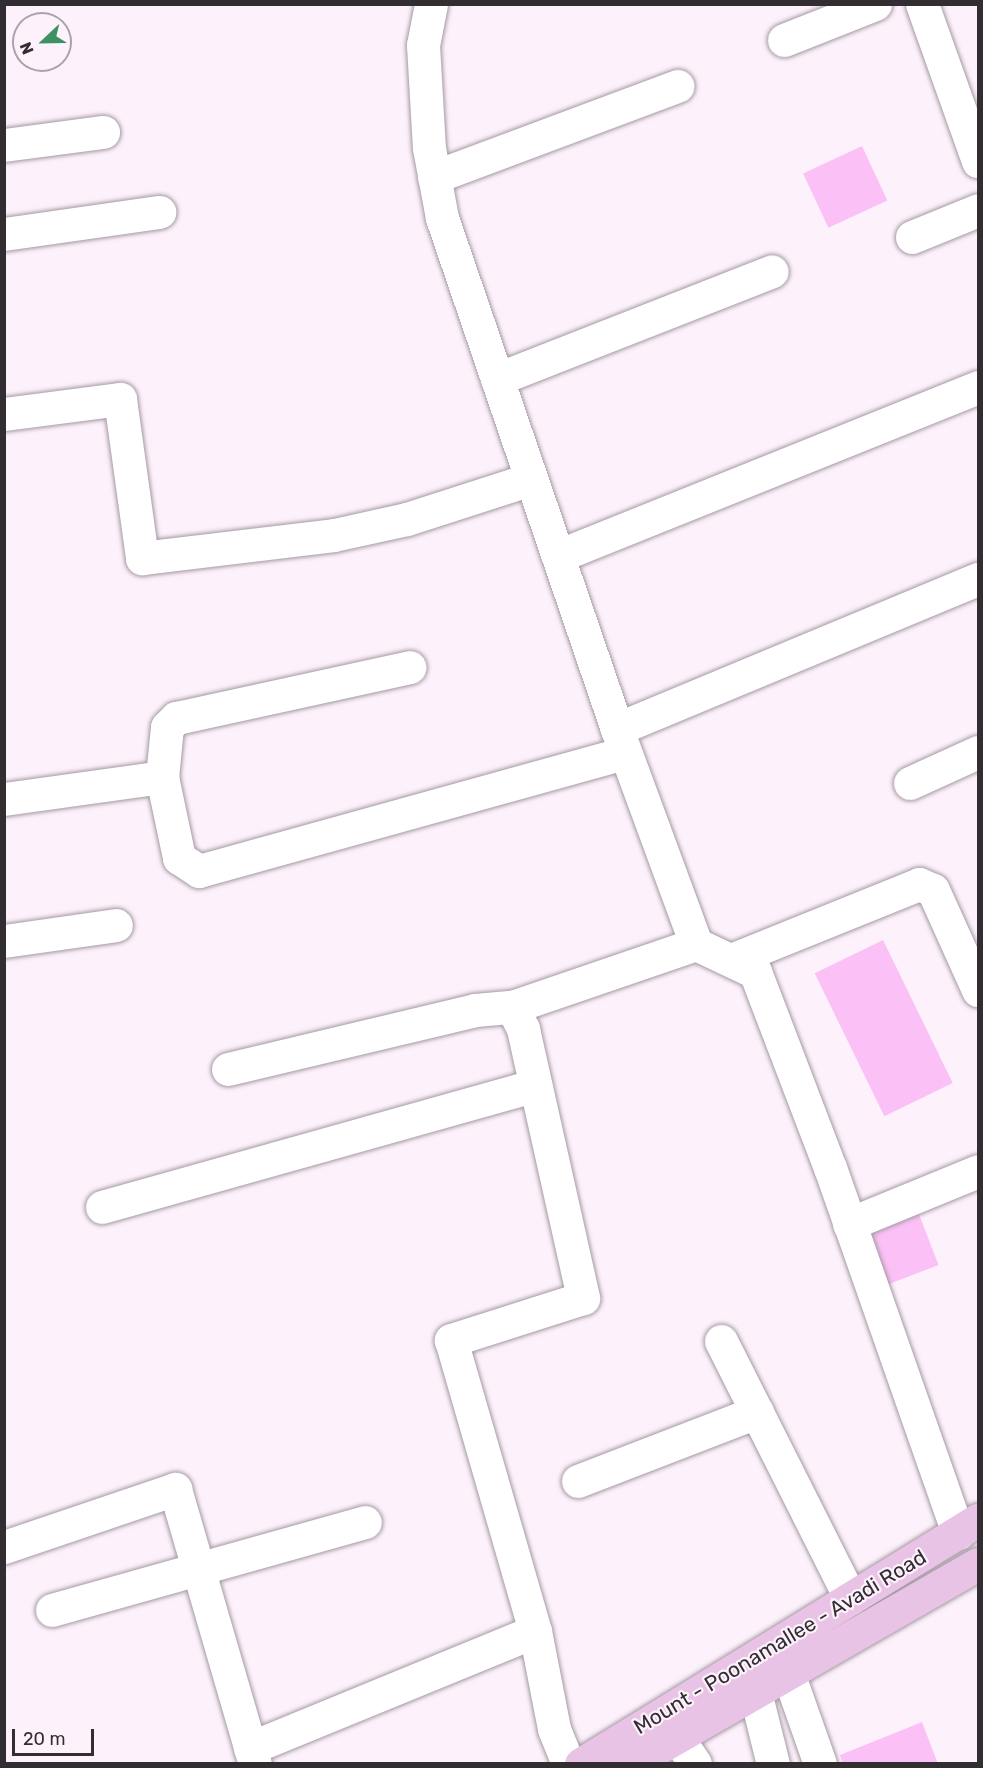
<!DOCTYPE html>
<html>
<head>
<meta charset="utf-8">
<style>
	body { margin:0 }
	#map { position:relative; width:983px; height:1768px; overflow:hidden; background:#fdf2fc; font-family:Rubik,sans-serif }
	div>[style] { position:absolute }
	.building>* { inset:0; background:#fbc0f6; transform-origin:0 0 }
	.roads { filter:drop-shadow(0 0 2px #a499a3) drop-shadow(0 0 2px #a499a3) }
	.minor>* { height:33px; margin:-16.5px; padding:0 16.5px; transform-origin:16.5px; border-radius:16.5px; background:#fff }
	.major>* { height:33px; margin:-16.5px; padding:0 16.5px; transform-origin:16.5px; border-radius:16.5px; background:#e9c3e6 }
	span { translate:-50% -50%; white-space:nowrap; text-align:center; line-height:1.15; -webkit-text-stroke:4.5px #fdf2fc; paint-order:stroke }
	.street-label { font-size:21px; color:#312d31 }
	.frame { position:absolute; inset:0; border:6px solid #312d31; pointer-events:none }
	.north { position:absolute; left:12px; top:12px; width:60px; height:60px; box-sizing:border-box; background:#fdf2fc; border:2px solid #aba3ab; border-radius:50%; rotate:248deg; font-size:16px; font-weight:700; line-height:24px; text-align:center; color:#312d31 }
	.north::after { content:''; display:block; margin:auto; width:21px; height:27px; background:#3e9163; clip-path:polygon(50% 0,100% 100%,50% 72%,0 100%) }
	.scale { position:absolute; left:12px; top:1729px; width:82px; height:27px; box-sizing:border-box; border:3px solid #312d31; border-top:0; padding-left:8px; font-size:18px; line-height:21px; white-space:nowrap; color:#312d31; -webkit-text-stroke:4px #fdf2fc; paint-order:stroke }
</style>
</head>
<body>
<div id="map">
	<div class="building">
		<div style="left:862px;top:146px;width:60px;height:65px;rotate:65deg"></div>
		<div style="left:883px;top:940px;width:159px;height:76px;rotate:64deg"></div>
		<div style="left:917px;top:1209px;width:60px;height:57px;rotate:69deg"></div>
		<div style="clip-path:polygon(922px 1722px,938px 1764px,843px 1764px,840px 1755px)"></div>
	</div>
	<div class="roads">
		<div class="minor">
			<div style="left:431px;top:4px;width:42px;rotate:101deg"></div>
			<div style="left:423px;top:45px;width:103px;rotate:86.7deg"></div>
			<div style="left:429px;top:148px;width:71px;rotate:79.5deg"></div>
			<div style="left:442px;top:218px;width:540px;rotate:71.1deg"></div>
			<div style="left:922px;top:4px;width:167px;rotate:70.4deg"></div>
			<div style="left:784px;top:40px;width:98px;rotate:-21.6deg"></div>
			<div style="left:4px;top:145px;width:100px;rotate:-7.5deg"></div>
			<div style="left:434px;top:177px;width:260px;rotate:-20.5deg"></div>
			<div style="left:4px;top:234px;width:157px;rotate:-8.1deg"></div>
			<div style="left:912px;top:237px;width:71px;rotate:-22.2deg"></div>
			<div style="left:497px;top:379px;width:295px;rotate:-21.4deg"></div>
			<div style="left:4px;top:414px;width:117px;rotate:-7.4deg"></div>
			<div style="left:120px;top:399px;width:161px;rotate:82.1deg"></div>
			<div style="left:142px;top:558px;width:193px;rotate:-6.8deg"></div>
			<div style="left:334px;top:535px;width:75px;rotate:-12.4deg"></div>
			<div style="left:407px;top:519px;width:130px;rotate:-17.9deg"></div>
			<div style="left:558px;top:556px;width:453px;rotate:-21.9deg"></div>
			<div style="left:162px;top:777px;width:50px;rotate:-84.3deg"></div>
			<div style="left:167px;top:727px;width:13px;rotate:-45deg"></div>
			<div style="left:176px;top:718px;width:239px;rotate:-12.3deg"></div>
			<div style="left:910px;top:783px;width:75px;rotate:-24.5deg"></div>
			<div style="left:4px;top:799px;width:160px;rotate:-7.9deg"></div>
			<div style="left:162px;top:777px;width:83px;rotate:78.1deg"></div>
			<div style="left:179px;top:858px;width:24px;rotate:33deg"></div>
			<div style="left:199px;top:871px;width:442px;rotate:-15.5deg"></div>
			<div style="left:4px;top:941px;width:113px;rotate:-8.1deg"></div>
			<div style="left:731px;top:960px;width:203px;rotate:-22deg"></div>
			<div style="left:919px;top:884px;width:15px;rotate:23deg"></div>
			<div style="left:933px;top:890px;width:110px;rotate:65.8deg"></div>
			<div style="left:512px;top:1007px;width:194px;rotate:-18.9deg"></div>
			<div style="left:228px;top:1069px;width:254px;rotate:-13.4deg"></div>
			<div style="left:475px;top:1010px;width:37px;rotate:-5deg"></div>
			<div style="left:512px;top:1007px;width:25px;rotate:63deg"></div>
			<div style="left:523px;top:1029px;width:276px;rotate:77.4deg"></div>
			<div style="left:583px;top:1298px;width:139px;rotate:162.3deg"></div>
			<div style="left:451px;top:1340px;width:303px;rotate:73.9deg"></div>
			<div style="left:535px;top:1631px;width:100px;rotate:79deg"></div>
			<div style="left:554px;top:1729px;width:38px;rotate:68deg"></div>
			<div style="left:102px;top:1207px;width:450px;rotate:-15.7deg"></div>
			<div style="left:849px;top:1224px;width:139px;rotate:-22.3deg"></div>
			<div style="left:721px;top:1341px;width:288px;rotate:63.3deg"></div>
			<div style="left:578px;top:1481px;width:192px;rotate:-21.1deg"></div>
			<div style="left:958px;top:1533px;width:387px;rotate:-109.3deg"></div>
			<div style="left:830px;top:1168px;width:210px;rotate:-110.9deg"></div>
			<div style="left:755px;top:972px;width:65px;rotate:-154.6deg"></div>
			<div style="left:696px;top:944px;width:229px;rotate:-110.2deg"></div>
			<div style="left:617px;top:729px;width:391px;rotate:-22.6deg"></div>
			<div style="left:4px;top:1547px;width:181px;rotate:-18.7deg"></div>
			<div style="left:175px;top:1489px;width:286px;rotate:73.8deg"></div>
			<div style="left:52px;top:1610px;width:325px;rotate:-15.7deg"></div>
			<div style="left:788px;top:1673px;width:96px;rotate:70.6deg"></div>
			<div style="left:755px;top:1692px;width:74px;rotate:76deg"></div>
			<div style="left:677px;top:1737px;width:32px;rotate:56deg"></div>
			<div style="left:250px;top:1748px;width:308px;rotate:-22.3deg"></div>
		</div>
		<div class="major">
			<div style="left:581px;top:1764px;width:466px;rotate:-31.6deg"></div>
			<div style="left:630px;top:1764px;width:401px;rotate:-29.9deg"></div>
		</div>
	</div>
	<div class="street-label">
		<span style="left:780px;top:1642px;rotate:-31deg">Mount - Poonamallee - Avadi Road</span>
	</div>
	<div class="frame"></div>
	<div class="north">N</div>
	<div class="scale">20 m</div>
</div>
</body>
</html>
